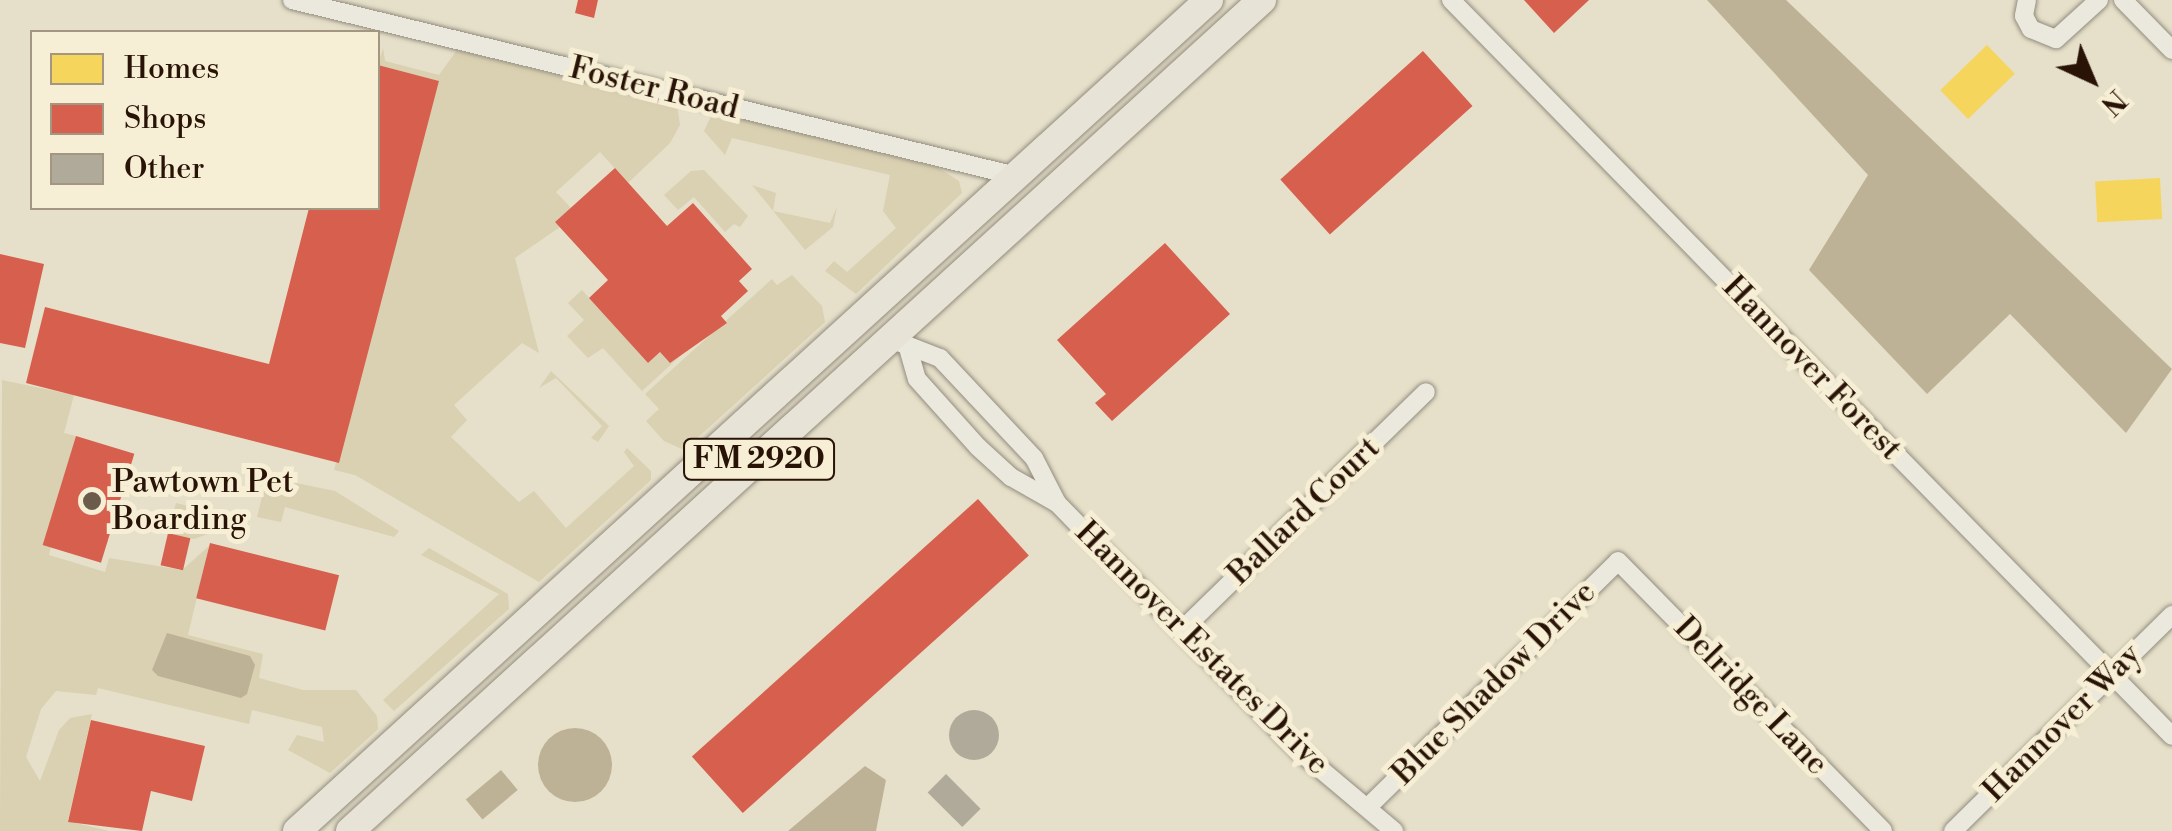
<!DOCTYPE html>
<html>
<head>
<meta charset="utf-8">
<style>
	body { margin:0 }
	#map { position:relative; width:2172px; height:831px; overflow:hidden; background:#e6e0ca; font-family:"Libre Bodoni",serif }
	div>[style] { position:absolute }
	.green>* { inset:0; background:#dad0b2 }
	.water>* { inset:0; background:#beb296; transform-origin:0 0 }
	.round { border-radius:50% }
	.homes>* { inset:0; background:#f6d55c; transform-origin:0 0 }
	.shops>* { inset:0; background:#d6604d; transform-origin:0 0 }
	.building>* { inset:0; background:#b0aa9b; transform-origin:0 0 }
	.roads { filter:drop-shadow(0 0 2px #928c7e) drop-shadow(0 0 2px #928c7e) }
	.minor>* { height:18px; margin:-9px; padding:0 9px; transform-origin:9px; border-radius:9px; background:#ebe8dd }
	.primary>* { height:28px; margin:-14px; padding:0 14px; transform-origin:14px; border-radius:14px; background:#e8e3d7 }
	.dots>* { width:28px; height:28px; translate:-50% -50%; box-sizing:border-box; border:5px solid #f7efd5; border-radius:50% }
	span { translate:-50% -50%; white-space:nowrap; text-align:center; line-height:1.15; -webkit-text-stroke:10px #f7efd5; paint-order:stroke }
	.shield-label span { padding:2px 8px; background:#f7efd5; border:2px solid; border-radius:8px; -webkit-text-stroke-width:0 }
	.shield-label { font-size:30px; color:#281306; font-weight:700 }
	.street-label { font-size:32px; color:#281306 }
	.poi-label { font-size:32px; color:#281306 }
	.left { translate:0 -50%; text-align:left }
	.legend { position:absolute; left:30px; top:30px; width:350px; height:180px; box-sizing:border-box; background:#f7efd5; border:2px solid #a49782; margin:0; padding:12px 18px; list-style:none; font-size:30px; color:#281306 }
	.legend li { display:flex; align-items:center; gap:20px; height:50px }
	.legend b { width:50px; border:2px solid #a49782 }
	.north { position:absolute; left:2042px; top:30px; width:100px; height:100px; -webkit-text-stroke:8px #f7efd5; paint-order:stroke; rotate:136deg; font-size:28px; font-weight:700; line-height:40px; text-align:center; color:#281306 }
	.north::after { content:''; display:block; margin:auto; width:35px; height:45px; background:#281306; clip-path:polygon(50% 0,100% 100%,50% 72%,0 100%) }
</style>
</head>
<body>
<div id="map">
	<div class="green">
		<div style="clip-path:polygon(383px 48px,385px 61px,439px 75px,457px 50px,677px 105px,680px 125px,670px 143px,628px 183px,600px 152px,556px 192px,571px 208px,555px 222px,560px 227px,515px 258px,539px 353px,522px 343px,454px 405px,467px 420px,451px 437px,519px 502px,534px 491px,566px 528px,634px 466px,624px 452px,627px 448px,651px 471px,651px 480px,539px 582px,355px 475px,334px 470px,439px 81px,378px 65px)"></div>
		<div style="clip-path:polygon(713px 112px,937px 167px,959px 181px,962px 193px,856px 294px,825px 271px,834px 261px,847px 272px,896px 228px,883px 211px,890px 175px,732px 138px,725px 155px,704px 131px)"></div>
		<div style="clip-path:polygon(704px 170px,748px 216px,740px 227px,734px 224px,725px 232px,694px 197px,678px 210px,664px 195px,691px 171px)"></div>
		<div style="clip-path:polygon(752px 185px,776px 193px,773px 211px,830px 223px,837px 207px,833px 227px,805px 250px)"></div>
		<div style="clip-path:polygon(792px 275px,822px 306px,825px 322px,684px 450px,664px 441px,646px 421px,659px 409px,645px 394px,772px 279px,777px 285px)"></div>
		<div style="clip-path:polygon(582px 290px,648px 363px,660px 352px,670px 362px,699px 339px,642px 391px,603px 348px,588px 358px,567px 336px,584px 320px,568px 303px)"></div>
		<div style="clip-path:polygon(551px 371px,609px 426px,598px 442px,591px 438px,602px 426px,556px 378px,539px 388px)"></div>
		<div style="clip-path:polygon(2px 380px,74px 395px,64px 433px,76px 436px,49px 555px,105px 572px,109px 558px,182px 570px,209px 546px,188px 635px,263px 654px,259px 678px,303px 690px,356px 690px,377px 716px,378px 729px,330px 773px,288px 750px,297px 735px,324px 742px,322px 727px,252px 710px,249px 724px,98px 688px,96px 695px,56px 691px,41px 709px,26px 757px,40px 781px,59px 730px,70px 718px,92px 714px,68px 821px,109px 831px,0 831px)"></div>
		<div style="clip-path:polygon(267px 477px,335px 491px,399px 531px,394px 537px,285px 507px,281px 522px,257px 517px)"></div>
		<div style="clip-path:polygon(176px 503px,221px 514px,218px 530px,194px 539px,168px 533px)"></div>
		<div style="clip-path:polygon(429px 548px,508px 594px,509px 609px,394px 711px,383px 700px,499px 594px,421px 555px)"></div>
	</div>
	<div class="water">
		<div style="clip-path:polygon(1707px 0,1786px 0,2172px 369px,2126px 433px,2010px 314px,1927px 394px,1809px 270px,1868px 175px)"></div>
		<div style="clip-path:polygon(167px 633px,250px 656px,255px 665px,247px 694px,241px 698px,158px 676px,152px 670px)"></div>
		<div class="round" style="left:538px;top:728px;width:74px;height:74px"></div>
		<div style="clip-path:polygon(865px 766px,886px 780px,876px 831px,788px 831px)"></div>
		<div style="left:501px;top:770px;width:26px;height:46px;rotate:50deg"></div>
	</div>
	<div class="homes">
		<div style="left:1987px;top:45px;width:40px;height:65px;rotate:46deg"></div>
		<div style="left:2160px;top:178px;width:41px;height:65px;rotate:87deg"></div>
	</div>
	<div class="shops">
		<div style="clip-path:polygon(578px 0,598px 0,594px 18px,575px 13px)"></div>
		<div style="clip-path:polygon(1524px 0,1589px 0,1554px 33px)"></div>
		<div style="left:1423px;top:51px;width:74px;height:192px;rotate:48deg"></div>
		<div style="clip-path:polygon(378px 65px,439px 81px,339px 463px,26px 383px,45px 307px,269px 364px,309px 208px,378px 208px)"></div>
		<div style="clip-path:polygon(615px 168px,667px 226px,693px 203px,752px 269px,739px 281px,748px 291px,721px 316px,727px 323px,670px 363px,660px 352px,648px 363px,589px 298px,608px 280px,555px 222px)"></div>
		<div style="clip-path:polygon(1165px 243px,1230px 314px,1112px 421px,1095px 403px,1106px 394px,1057px 340px)"></div>
		<div style="clip-path:polygon(0 254px,44px 264px,25px 348px,0 343px)"></div>
		<div style="left:76px;top:436px;width:61px;height:114px;rotate:17deg"></div>
		<div style="left:978px;top:499px;width:76px;height:385px;rotate:48deg"></div>
		<div style="left:168px;top:533px;width:23px;height:33px;rotate:13deg"></div>
		<div style="left:210px;top:543px;width:133px;height:57px;rotate:14deg"></div>
		<div style="clip-path:polygon(91px 720px,205px 746px,192px 801px,151px 791px,142px 831px,68px 822px)"></div>
	</div>
	<div class="building">
		<div class="round" style="left:949px;top:710px;width:50px;height:50px"></div>
		<div style="left:946px;top:774px;width:49px;height:26px;rotate:45deg"></div>
	</div>
	<div class="roads">
		<div class="minor">
			<div style="left:292px;top:0;width:745px;rotate:13.66deg"></div>
			<div style="left:1451px;top:0;width:1030px;rotate:45.59deg"></div>
			<div style="left:2027px;top:0;width:16px;rotate:101deg"></div>
			<div style="left:2024px;top:16px;width:15px;rotate:62deg"></div>
			<div style="left:2031px;top:29px;width:27px;rotate:22deg"></div>
			<div style="left:2056px;top:39px;width:58px;rotate:-42.2deg"></div>
			<div style="left:2123px;top:0;width:70px;rotate:45.6deg"></div>
			<div style="left:901px;top:343px;width:42px;rotate:21deg"></div>
			<div style="left:940px;top:358px;width:137px;rotate:46.8deg"></div>
			<div style="left:1034px;top:458px;width:51px;rotate:62.9deg"></div>
			<div style="left:908px;top:348px;width:32px;rotate:74deg"></div>
			<div style="left:917px;top:379px;width:91px;rotate:48.1deg"></div>
			<div style="left:978px;top:447px;width:45px;rotate:42.3deg"></div>
			<div style="left:1011px;top:477px;width:53px;rotate:29.5deg"></div>
			<div style="left:1057px;top:503px;width:348px;rotate:45.7deg"></div>
			<div style="left:1300px;top:752px;width:123px;rotate:40deg"></div>
			<div style="left:1181px;top:631px;width:342px;rotate:-44.3deg"></div>
			<div style="left:1369px;top:806px;width:349px;rotate:-44.5deg"></div>
			<div style="left:1618px;top:561px;width:378px;rotate:45.5deg"></div>
			<div style="left:1953px;top:831px;width:308px;rotate:-44.6deg"></div>
		</div>
		<div class="primary">
			<div style="left:297px;top:831px;width:1234px;rotate:-42.34deg"></div>
			<div style="left:350px;top:831px;width:1234px;rotate:-42.34deg"></div>
		</div>
	</div>
	<div class="dots">
		<div style="left:92px;top:501px;background:#6a5b4b"></div>
	</div>
	<div class="shield-label">
		<span style="left:759px;top:459px">FM 2920</span>
	</div>
	<div class="street-label">
		<span style="left:654px;top:88px;rotate:14deg">Foster Road</span>
		<span style="left:1812px;top:368px;rotate:46deg">Hannover Forest</span>
		<span style="left:1304px;top:511px;rotate:-44deg">Ballard Court</span>
		<span style="left:1202px;top:648px;rotate:45deg">Hannover Estates Drive</span>
		<span style="left:1494px;top:683px;rotate:-45deg">Blue Shadow Drive</span>
		<span style="left:1751px;top:696px;rotate:46deg">Delridge Lane</span>
		<span style="left:2062px;top:723px;rotate:-45deg">Hannover Way</span>
	</div>
	<div class="poi-label">
		<span class="left" style="left:112px;top:501px">Pawtown Pet<br>Boarding</span>
	</div>
	<ul class="legend">
	<li><b style="height:28px;background:#f6d55c"></b>Homes</li>
	<li><b style="height:28px;background:#d6604d"></b>Shops</li>
	<li><b style="height:28px;background:#b0aa9b"></b>Other</li>
	</ul>
	<div class="north">N</div>
</div>
</body>
</html>
